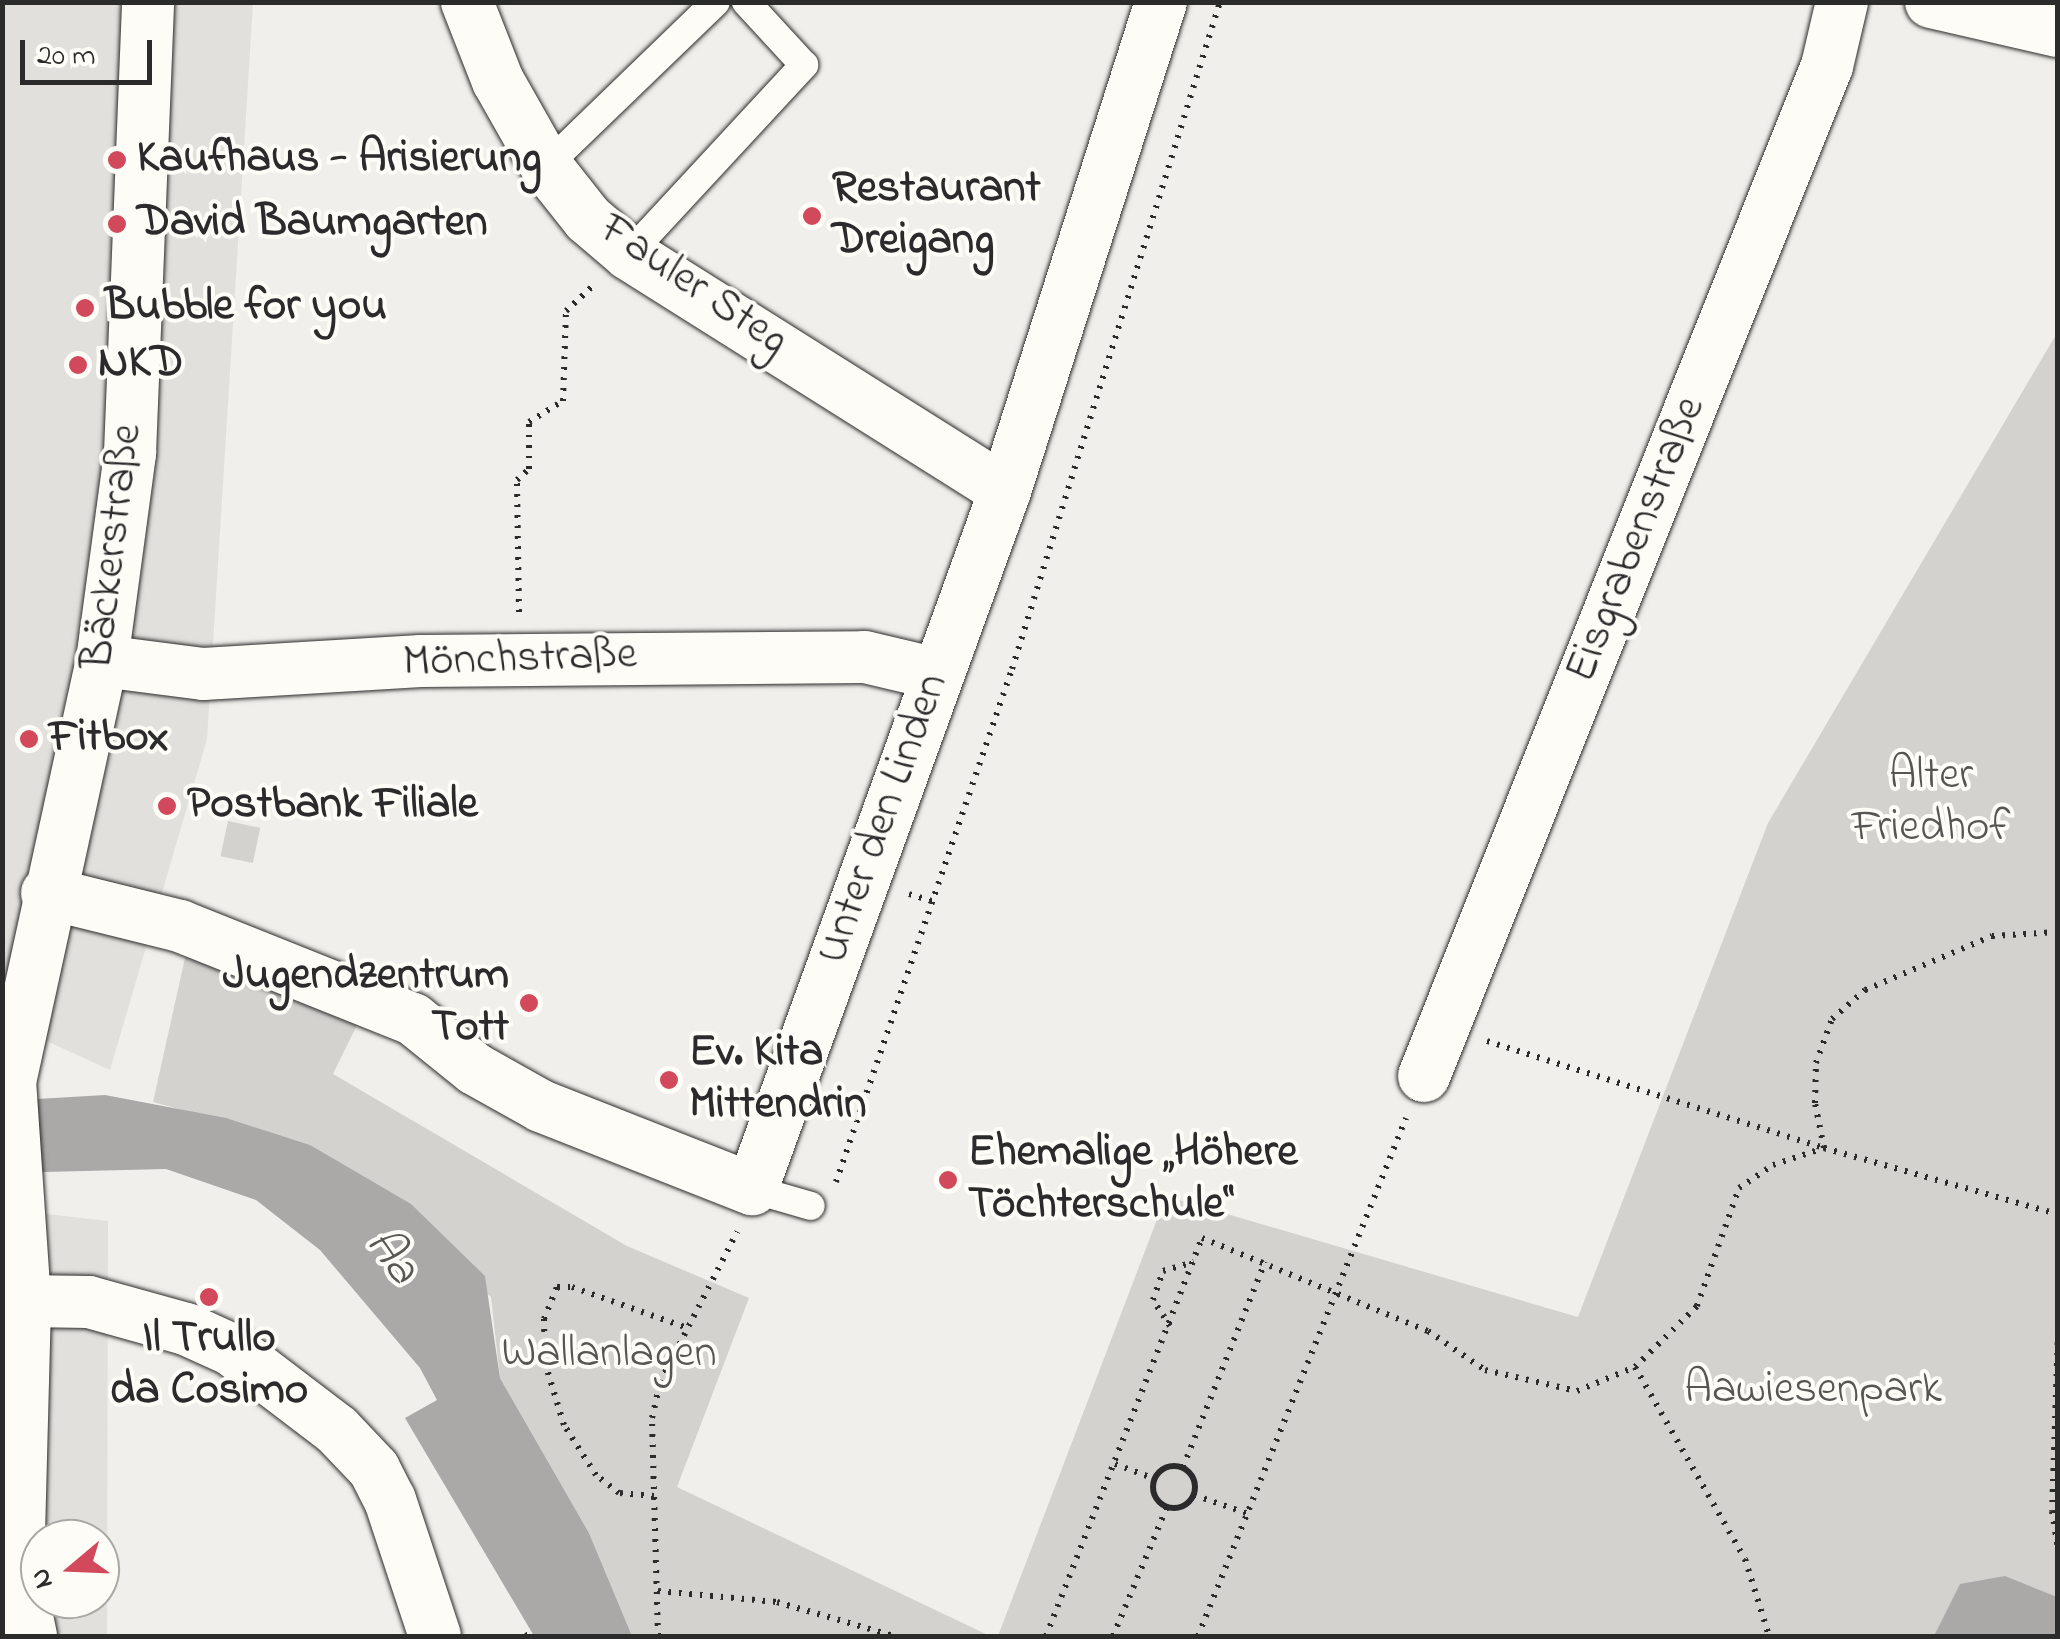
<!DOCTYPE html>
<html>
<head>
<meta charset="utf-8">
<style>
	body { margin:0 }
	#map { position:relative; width:2060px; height:1639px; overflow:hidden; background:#f0efeb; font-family:"Indie Flower",sans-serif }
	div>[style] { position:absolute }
	.built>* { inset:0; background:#e1e0dc }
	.green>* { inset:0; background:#d3d2cf; transform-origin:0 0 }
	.water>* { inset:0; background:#aaa9a7 }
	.path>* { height:6px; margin-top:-3px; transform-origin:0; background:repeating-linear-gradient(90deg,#2b2b2b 0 2.5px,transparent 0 10.5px) }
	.path>.ring { margin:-3px; padding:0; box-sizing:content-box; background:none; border:6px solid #2b2b2b; border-radius:50% }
	.roads { filter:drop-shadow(0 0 2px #2b2b2b) drop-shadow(0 0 2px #2b2b2b) }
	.lane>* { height:28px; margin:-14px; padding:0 14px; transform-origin:14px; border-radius:14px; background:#fdfcf7 }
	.street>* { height:52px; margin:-26px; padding:0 26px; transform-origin:26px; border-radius:26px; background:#fdfcf7 }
	.dots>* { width:28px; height:28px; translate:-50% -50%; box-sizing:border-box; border:5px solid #fdfcf7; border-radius:50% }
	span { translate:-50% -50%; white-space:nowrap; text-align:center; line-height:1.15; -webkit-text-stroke:8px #fdfcf7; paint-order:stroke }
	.poi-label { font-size:45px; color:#2b2b2b; font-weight:700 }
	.left { translate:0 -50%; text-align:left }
	.right { translate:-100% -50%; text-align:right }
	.street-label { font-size:45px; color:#2b2b2b }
	.park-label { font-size:45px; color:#555554 }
	.water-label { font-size:48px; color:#575756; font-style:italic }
	.frame { position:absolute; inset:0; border:5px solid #2b2b2b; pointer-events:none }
	.north { position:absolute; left:20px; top:1519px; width:100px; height:100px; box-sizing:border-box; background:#fdfcf7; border:2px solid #a9a8a5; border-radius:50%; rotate:251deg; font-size:28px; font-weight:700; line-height:40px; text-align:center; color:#2b2b2b }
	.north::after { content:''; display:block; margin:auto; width:35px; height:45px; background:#d1495b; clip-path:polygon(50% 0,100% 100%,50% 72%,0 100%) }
	.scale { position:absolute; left:20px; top:40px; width:132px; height:45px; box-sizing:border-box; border:5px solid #2b2b2b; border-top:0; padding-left:12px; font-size:30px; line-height:35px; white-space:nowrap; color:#2b2b2b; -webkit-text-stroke:8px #fdfcf7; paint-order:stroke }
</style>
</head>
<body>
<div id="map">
	<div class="built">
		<div style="clip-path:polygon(3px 3px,253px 3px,207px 739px,110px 1070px,3px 1021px)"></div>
		<div style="clip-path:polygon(evenodd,3px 1209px,108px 1221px,107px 1636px,3px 1636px,3px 1209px,40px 1539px,100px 1539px,100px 1599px,40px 1599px,40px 1539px)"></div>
	</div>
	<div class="green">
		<div style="clip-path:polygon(2057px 333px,2057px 1636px,998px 1636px,1166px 1196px,1578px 1317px,1768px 823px)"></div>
		<div style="left:228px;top:821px;width:33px;height:36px;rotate:12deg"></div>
		<div style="clip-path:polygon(189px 940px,360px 1019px,333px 1074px,627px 1246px,749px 1298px,677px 1487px,990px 1636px,632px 1636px,589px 1533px,500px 1378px,491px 1297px,310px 1145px,153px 1102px)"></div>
	</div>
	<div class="water">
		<div style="clip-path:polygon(105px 1095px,226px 1118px,310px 1145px,411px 1204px,485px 1276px,500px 1378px,589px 1533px,632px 1636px,534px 1636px,405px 1418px,437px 1400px,420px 1368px,320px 1250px,256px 1200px,166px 1169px,3px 1173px,3px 1101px)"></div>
		<div style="clip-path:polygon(2005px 1576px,2057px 1597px,2057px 1636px,1934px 1636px,1960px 1584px)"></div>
	</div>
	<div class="path">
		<div style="left:519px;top:612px;width:132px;rotate:-90.9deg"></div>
		<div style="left:517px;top:480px;width:16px;rotate:-43deg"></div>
		<div style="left:529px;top:469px;width:47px;rotate:-90deg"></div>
		<div style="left:529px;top:422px;width:40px;rotate:-32deg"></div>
		<div style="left:563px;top:401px;width:90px;rotate:-88.1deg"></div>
		<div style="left:566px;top:311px;width:37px;rotate:-43deg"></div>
		<div style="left:909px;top:894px;width:24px;rotate:17deg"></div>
		<div style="left:1487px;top:1041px;width:354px;rotate:17.6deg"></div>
		<div style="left:1824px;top:1148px;width:46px;rotate:-101.3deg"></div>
		<div style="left:1815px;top:1103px;width:40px;rotate:-88.6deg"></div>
		<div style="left:1816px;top:1063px;width:47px;rotate:-70deg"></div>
		<div style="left:1832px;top:1019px;width:44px;rotate:-41.3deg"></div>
		<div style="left:1865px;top:990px;width:138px;rotate:-23deg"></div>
		<div style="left:1992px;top:936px;width:66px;rotate:-3.5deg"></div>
		<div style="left:836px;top:1182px;width:542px;rotate:-71.06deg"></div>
		<div style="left:1012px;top:669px;width:699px;rotate:-72.68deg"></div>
		<div style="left:1170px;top:1326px;width:31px;rotate:-123deg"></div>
		<div style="left:1153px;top:1300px;width:31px;rotate:-71deg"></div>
		<div style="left:1163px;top:1271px;width:32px;rotate:-16deg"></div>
		<div style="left:2058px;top:1332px;width:179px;rotate:91.9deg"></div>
		<div style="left:2052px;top:1511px;width:36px;rotate:81deg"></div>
		<div style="left:1635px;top:1367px;width:221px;rotate:60.2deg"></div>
		<div style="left:1745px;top:1559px;width:81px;rotate:72.7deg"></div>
		<div style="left:1115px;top:1464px;width:43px;rotate:20.6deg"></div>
		<div class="ring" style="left:1153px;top:1466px;width:36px;height:36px"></div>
		<div style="left:1183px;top:1467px;width:221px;rotate:-68.2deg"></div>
		<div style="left:1194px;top:1495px;width:58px;rotate:19.1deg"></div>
		<div style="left:654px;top:1496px;width:35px;rotate:-175deg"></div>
		<div style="left:619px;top:1493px;width:29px;rotate:-142deg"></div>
		<div style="left:596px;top:1475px;width:59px;rotate:-122.6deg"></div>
		<div style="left:564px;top:1425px;width:65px;rotate:-107deg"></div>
		<div style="left:545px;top:1363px;width:44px;rotate:-91.3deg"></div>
		<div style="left:544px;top:1319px;width:35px;rotate:-68deg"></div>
		<div style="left:557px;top:1287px;width:15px"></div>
		<div style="left:572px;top:1287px;width:120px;rotate:19.5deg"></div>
		<div style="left:658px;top:1591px;width:120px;rotate:5.3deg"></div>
		<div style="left:777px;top:1602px;width:122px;rotate:16.2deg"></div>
		<div style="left:526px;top:1636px;width:7px;rotate:-34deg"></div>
		<div style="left:658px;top:1636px;width:218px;rotate:-91.6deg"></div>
		<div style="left:652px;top:1418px;width:37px;rotate:-77deg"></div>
		<div style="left:660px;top:1382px;width:169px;rotate:-62.8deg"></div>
		<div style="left:1046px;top:1636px;width:427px;rotate:-68.6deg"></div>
		<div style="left:1202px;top:1238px;width:244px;rotate:22.4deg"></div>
		<div style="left:1428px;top:1331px;width:69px;rotate:34.4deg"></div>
		<div style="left:1485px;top:1370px;width:94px;rotate:12.9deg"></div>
		<div style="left:1577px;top:1391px;width:63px;rotate:-22.5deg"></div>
		<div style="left:1635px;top:1367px;width:87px;rotate:-44.5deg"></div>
		<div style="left:1697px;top:1306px;width:125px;rotate:-70.4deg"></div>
		<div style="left:1739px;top:1188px;width:41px;rotate:-34.1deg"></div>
		<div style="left:1773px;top:1165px;width:54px;rotate:-18.4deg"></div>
		<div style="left:1824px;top:1148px;width:243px;rotate:15.8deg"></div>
		<div style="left:1113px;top:1636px;width:140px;rotate:-67.3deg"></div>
		<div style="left:1198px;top:1636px;width:558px;rotate:-68.12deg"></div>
	</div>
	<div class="roads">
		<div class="lane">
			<div style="left:546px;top:166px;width:236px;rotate:-44deg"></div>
			<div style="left:629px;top:254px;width:258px;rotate:-47.2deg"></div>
			<div style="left:804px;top:65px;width:86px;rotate:-132.6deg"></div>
			<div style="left:752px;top:1189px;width:61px;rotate:16.1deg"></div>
		</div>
		<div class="street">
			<div style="left:467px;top:2px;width:85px;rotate:68.6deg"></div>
			<div style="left:498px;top:81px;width:98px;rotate:60.5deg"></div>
			<div style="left:546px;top:166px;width:68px;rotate:51.6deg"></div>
			<div style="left:588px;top:219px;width:54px;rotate:40.5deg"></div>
			<div style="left:629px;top:254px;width:444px;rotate:32.2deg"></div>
			<div style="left:1931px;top:2px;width:130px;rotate:12.9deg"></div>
			<div style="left:102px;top:661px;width:102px;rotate:7.3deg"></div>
			<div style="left:203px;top:674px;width:218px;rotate:-3.4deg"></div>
			<div style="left:421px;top:661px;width:444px;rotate:-0.5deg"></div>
			<div style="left:865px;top:657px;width:74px;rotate:13.3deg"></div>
			<div style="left:47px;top:893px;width:137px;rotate:13.9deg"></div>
			<div style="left:180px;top:926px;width:251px;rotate:21.8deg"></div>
			<div style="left:413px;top:1019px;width:80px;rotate:38.9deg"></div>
			<div style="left:475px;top:1069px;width:76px;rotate:29.3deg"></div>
			<div style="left:541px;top:1106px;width:227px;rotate:21.5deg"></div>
			<div style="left:752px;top:1189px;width:742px;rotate:-70.08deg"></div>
			<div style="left:1005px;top:491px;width:513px;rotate:-72.31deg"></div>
			<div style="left:1424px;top:1076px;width:1087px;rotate:-68.25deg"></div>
			<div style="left:1827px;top:66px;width:66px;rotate:-76.8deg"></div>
			<div style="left:25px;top:1301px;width:64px;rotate:0.9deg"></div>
			<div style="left:89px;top:1302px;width:101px;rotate:15.6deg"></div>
			<div style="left:186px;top:1329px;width:51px;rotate:24.5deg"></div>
			<div style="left:232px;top:1350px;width:132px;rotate:37.3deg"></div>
			<div style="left:337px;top:1430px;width:54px;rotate:46.5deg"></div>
			<div style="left:374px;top:1469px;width:35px;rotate:63deg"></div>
			<div style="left:390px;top:1500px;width:143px;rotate:71.7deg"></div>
			<div style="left:31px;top:1636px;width:65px;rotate:-101.5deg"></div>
			<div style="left:18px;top:1572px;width:271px;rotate:-88.5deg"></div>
			<div style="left:25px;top:1301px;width:220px;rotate:-93.9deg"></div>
			<div style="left:10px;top:1082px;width:431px;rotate:-77.7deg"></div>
			<div style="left:102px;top:661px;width:210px;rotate:-82.3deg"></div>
			<div style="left:130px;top:453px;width:451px;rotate:-87.7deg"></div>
		</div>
	</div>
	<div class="dots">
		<div style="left:117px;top:160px;background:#d1495b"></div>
		<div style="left:812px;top:216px;background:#d1495b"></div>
		<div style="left:117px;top:224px;background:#d1495b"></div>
		<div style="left:85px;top:308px;background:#d1495b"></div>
		<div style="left:78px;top:365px;background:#d1495b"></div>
		<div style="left:29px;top:739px;background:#d1495b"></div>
		<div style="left:167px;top:806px;background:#d1495b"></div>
		<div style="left:529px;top:1003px;background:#d1495b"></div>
		<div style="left:669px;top:1080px;background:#d1495b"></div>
		<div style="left:948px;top:1180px;background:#d1495b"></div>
		<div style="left:209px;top:1297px;background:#d1495b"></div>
	</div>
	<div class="poi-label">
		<span class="left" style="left:137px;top:160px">Kaufhaus - Arisierung</span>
		<span class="left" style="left:832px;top:216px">Restaurant<br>Dreigang</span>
		<span class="left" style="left:137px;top:224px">David Baumgarten</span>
		<span class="left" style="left:105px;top:308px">Bubble for you</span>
		<span class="left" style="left:98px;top:365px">NKD</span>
		<span class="left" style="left:49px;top:739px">Fitbox</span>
		<span class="left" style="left:187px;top:806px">Postbank Filiale</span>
		<span class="right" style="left:509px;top:1003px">Jugendzentrum<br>Tott</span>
		<span class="left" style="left:689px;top:1080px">Ev. Kita<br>Mittendrin</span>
		<span class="left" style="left:968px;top:1180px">Ehemalige „Höhere<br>Töchterschule“</span>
		<span style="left:209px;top:1366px">Il Trullo<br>da Cosimo</span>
	</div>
	<div class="street-label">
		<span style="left:693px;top:286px;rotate:34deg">Fauler Steg</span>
		<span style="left:1637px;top:540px;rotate:-68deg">Eisgrabenstraße</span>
		<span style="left:114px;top:547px;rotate:-83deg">Bäckerstraße</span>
		<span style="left:520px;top:660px;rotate:-2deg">Mönchstraße</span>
		<span style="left:884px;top:819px;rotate:-70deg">Unter den Linden</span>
	</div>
	<div class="park-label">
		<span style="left:1931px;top:803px">Alter<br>Friedhof</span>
		<span style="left:609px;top:1355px">Wallanlagen</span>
		<span style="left:1813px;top:1391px">Aawiesenpark</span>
	</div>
	<div class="water-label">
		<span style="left:391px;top:1257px;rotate:54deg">Aa</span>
	</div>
	<div class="frame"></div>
	<div class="north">N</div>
	<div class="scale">20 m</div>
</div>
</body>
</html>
